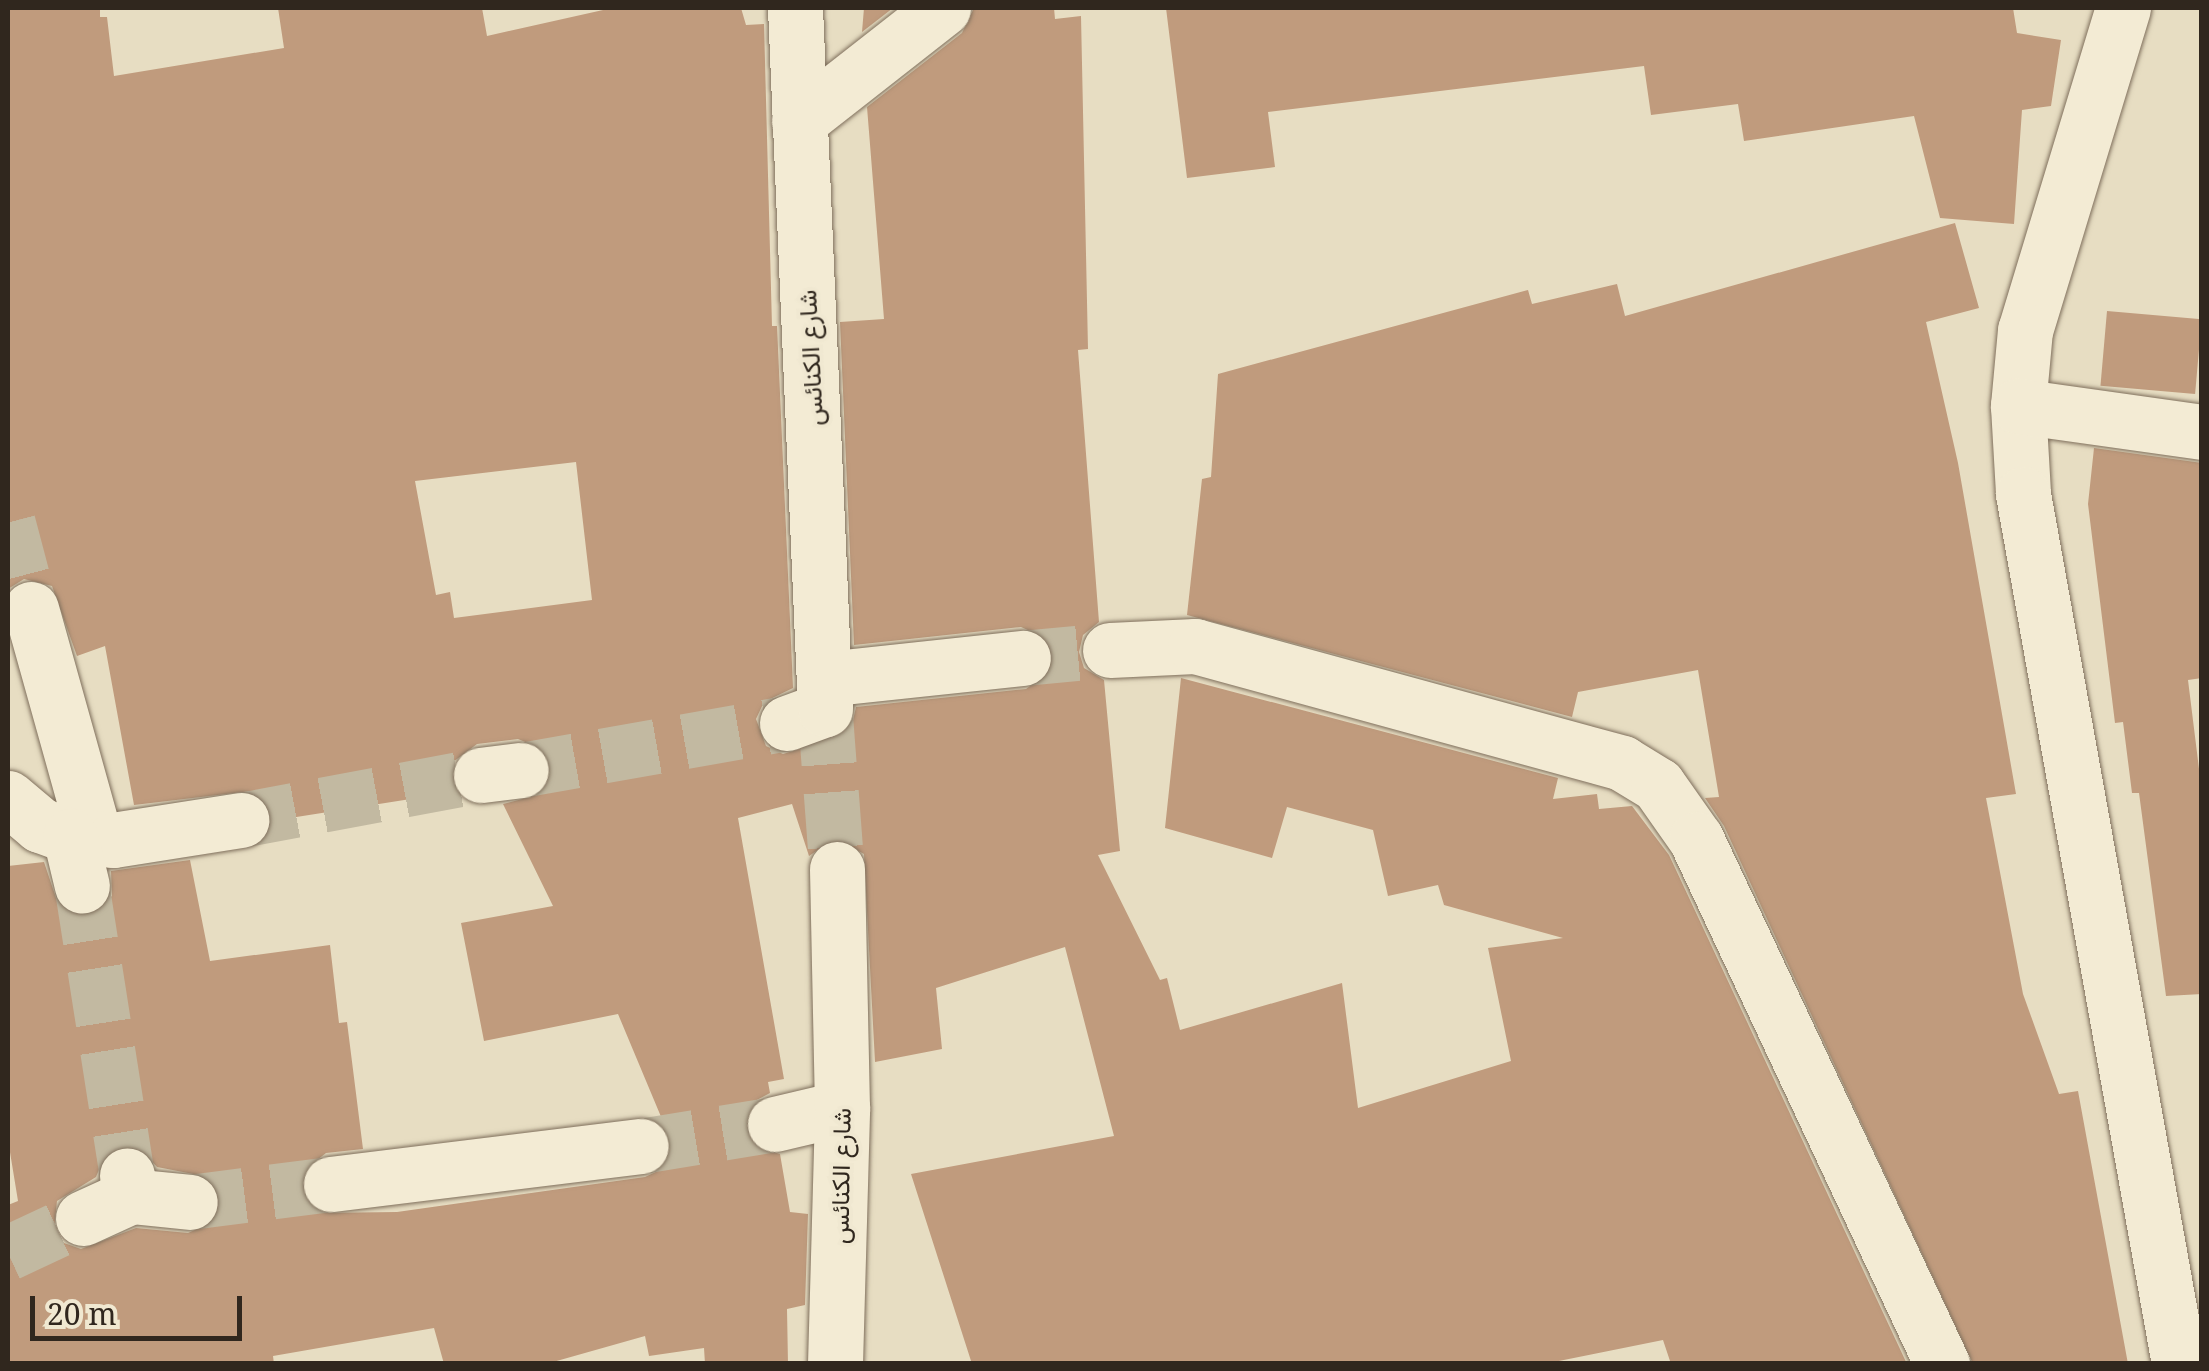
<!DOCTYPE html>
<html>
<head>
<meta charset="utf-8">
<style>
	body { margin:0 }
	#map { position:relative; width:2209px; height:1371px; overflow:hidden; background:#e7ddc2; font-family:"Noto Serif",Vazirmatn,serif }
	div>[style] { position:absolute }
	.building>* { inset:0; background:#c09b7d; transform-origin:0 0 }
	.street-tunnel>* { height:55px; margin-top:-27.5px; transform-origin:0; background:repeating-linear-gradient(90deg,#c2b9a1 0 55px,transparent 0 83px) }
	.roads { filter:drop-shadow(0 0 2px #7f6f5c) drop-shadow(0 0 2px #7f6f5c) }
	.street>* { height:55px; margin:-27.5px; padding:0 27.5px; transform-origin:27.5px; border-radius:27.5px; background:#f3ebd4 }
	span { translate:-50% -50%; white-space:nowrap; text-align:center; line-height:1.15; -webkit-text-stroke:8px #f0e8d1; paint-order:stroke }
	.street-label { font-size:25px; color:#30271e }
	.frame { position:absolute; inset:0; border:10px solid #30271e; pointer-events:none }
	.scale { position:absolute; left:30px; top:1296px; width:212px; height:45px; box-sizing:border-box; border:5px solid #30271e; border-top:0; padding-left:12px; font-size:30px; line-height:35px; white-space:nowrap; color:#30271e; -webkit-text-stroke:8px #f0e8d1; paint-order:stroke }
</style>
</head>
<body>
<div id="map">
	<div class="building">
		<div style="clip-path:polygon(evenodd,8px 8px,100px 8px,100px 17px,107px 17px,114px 76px,284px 48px,278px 8px,482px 8px,487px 36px,612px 8px,741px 8px,746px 25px,764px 24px,772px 326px,777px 326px,793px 688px,764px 702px,756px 719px,766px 746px,783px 754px,837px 738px,852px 725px,856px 707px,1026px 689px,1052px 670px,1048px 639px,1021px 627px,854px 645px,840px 322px,884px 319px,867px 107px,962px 33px,974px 8px,1054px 8px,1055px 19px,1081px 16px,1088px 349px,1078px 350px,1099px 622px,1083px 635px,1079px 652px,1084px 668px,1104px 680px,1120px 851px,1098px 855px,1160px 980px,1167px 978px,1180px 1030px,1342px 983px,1358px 1108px,1511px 1061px,1488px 948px,1563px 938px,1444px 905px,1438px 885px,1388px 896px,1373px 830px,1287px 807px,1272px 858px,1165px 828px,1181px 678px,1558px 778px,1553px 799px,1597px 794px,1599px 809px,1632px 806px,1669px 855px,1907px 1364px,1671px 1364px,1663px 1340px,1544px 1364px,972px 1364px,911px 1174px,1114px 1136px,1065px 947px,936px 988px,942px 1049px,875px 1062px,864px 854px,835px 838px,809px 856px,792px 804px,738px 818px,784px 1079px,768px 1082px,770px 1093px,753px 1102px,744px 1130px,753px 1146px,780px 1154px,790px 1212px,808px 1214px,805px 1305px,787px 1309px,788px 1364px,705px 1364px,704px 1348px,649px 1356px,645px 1336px,546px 1364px,444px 1364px,434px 1328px,273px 1356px,274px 1364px,8px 1364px,8px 1205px,18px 1201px,8px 1140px,8px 866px,44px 862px,59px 907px,88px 916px,112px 896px,111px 871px,190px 860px,210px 961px,330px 945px,339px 1023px,347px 1022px,363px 1149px,326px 1153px,303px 1171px,306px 1202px,320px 1213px,397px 1212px,645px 1177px,660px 1170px,672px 1143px,618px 1014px,484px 1041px,461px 923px,553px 906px,503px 804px,541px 794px,552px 767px,545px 750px,518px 739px,477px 744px,453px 762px,455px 792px,271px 821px,266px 801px,251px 791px,134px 805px,105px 646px,77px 656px,52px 586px,24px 579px,8px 589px,8px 8px,576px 462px,592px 600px,454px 618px,450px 592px,436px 595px,415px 481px,576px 462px,8px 8px,120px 1145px,138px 1146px,157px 1167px,209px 1177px,221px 1204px,215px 1221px,188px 1233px,136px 1228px,81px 1249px,64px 1243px,54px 1230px,57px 1201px,96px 1177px,106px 1152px,120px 1145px)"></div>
		<div style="clip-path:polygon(864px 8px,893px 8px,862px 32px)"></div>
		<div style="clip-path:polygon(1166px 8px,2013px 8px,2017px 33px,2061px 40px,2051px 106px,2022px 110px,2014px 224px,1940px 218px,1914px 116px,1744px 141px,1738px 104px,1651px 115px,1644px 66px,1268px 112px,1275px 167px,1187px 178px)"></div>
		<div style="clip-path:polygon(1955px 223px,1979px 308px,1926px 322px,1958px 463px,2016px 794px,1986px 798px,2023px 994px,2059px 1094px,2078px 1091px,2128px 1364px,1973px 1364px,1724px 826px,1705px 798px,1719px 797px,1698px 670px,1578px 692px,1572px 717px,1187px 615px,1202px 479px,1211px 477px,1218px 374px,1528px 290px,1532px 304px,1617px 284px,1625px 316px)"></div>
		<div style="left:2107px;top:311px;width:95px;height:75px;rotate:5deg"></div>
		<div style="clip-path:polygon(2094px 448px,2202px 463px,2202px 678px,2188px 680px,2202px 793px,2202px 994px,2166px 996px,2139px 793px,2132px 793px,2123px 722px,2115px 723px,2088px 504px)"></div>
	</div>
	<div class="street-tunnel">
		<div style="left:8px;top:522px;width:90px;rotate:75.2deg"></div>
		<div style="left:1023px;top:658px;width:87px;rotate:-5.3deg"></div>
		<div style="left:825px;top:709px;width:160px;rotate:85.7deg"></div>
		<div style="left:521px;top:770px;width:270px;rotate:-10deg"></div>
		<div style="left:241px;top:820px;width:244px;rotate:-10.6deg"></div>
		<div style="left:82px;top:886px;width:292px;rotate:81.1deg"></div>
		<div style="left:641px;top:1146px;width:136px;rotate:-9.3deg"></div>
		<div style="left:190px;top:1202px;width:142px;rotate:-7.3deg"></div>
		<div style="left:8px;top:1253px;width:83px;rotate:-25deg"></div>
	</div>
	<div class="roads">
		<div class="street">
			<div style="left:2123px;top:8px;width:337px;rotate:106.9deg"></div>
			<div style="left:2025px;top:330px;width:76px;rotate:95.3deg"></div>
			<div style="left:2018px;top:406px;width:88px;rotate:86.7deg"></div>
			<div style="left:2023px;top:494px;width:884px;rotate:79.83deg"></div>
			<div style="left:799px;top:121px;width:183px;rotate:-38.1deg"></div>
			<div style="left:2018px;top:406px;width:186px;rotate:8deg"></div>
			<div style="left:31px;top:609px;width:238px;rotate:74.4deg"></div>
			<div style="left:1110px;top:650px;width:85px;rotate:-2.7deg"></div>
			<div style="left:1195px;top:646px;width:443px;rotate:15.3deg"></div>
			<div style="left:1622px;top:763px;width:42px;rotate:31.4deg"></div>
			<div style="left:1658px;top:785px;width:66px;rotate:54.9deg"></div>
			<div style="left:1696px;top:839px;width:580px;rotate:64.89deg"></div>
			<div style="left:825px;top:679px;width:199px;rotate:-6.1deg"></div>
			<div style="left:787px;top:723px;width:40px;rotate:-20.2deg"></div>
			<div style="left:825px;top:709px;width:702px;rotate:-92.45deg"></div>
			<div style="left:481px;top:775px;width:40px;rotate:-7.1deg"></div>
			<div style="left:8px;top:798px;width:42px;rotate:40.2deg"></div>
			<div style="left:40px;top:825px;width:32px;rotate:20deg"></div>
			<div style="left:70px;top:836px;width:43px;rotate:5.3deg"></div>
			<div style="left:113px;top:840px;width:130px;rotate:-8.9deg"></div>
			<div style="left:70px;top:836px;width:51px;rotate:76.5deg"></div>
			<div style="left:775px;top:1124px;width:69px;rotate:-13.4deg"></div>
			<div style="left:331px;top:1184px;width:312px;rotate:-7deg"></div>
			<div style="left:131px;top:1196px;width:59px;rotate:5.8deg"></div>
			<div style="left:83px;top:1218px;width:53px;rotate:-24.6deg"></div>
			<div style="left:131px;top:1196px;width:21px;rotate:-101deg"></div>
			<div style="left:835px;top:1364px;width:256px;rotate:-88.4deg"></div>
			<div style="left:842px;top:1108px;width:239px;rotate:-91.2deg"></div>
		</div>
	</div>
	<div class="street-label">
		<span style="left:810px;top:358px;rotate:-93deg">شارع الكنائس</span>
		<span style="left:840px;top:1176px;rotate:-89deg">شارع الكنائس</span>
	</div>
	<div class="frame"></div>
	<div class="scale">20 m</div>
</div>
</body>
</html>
